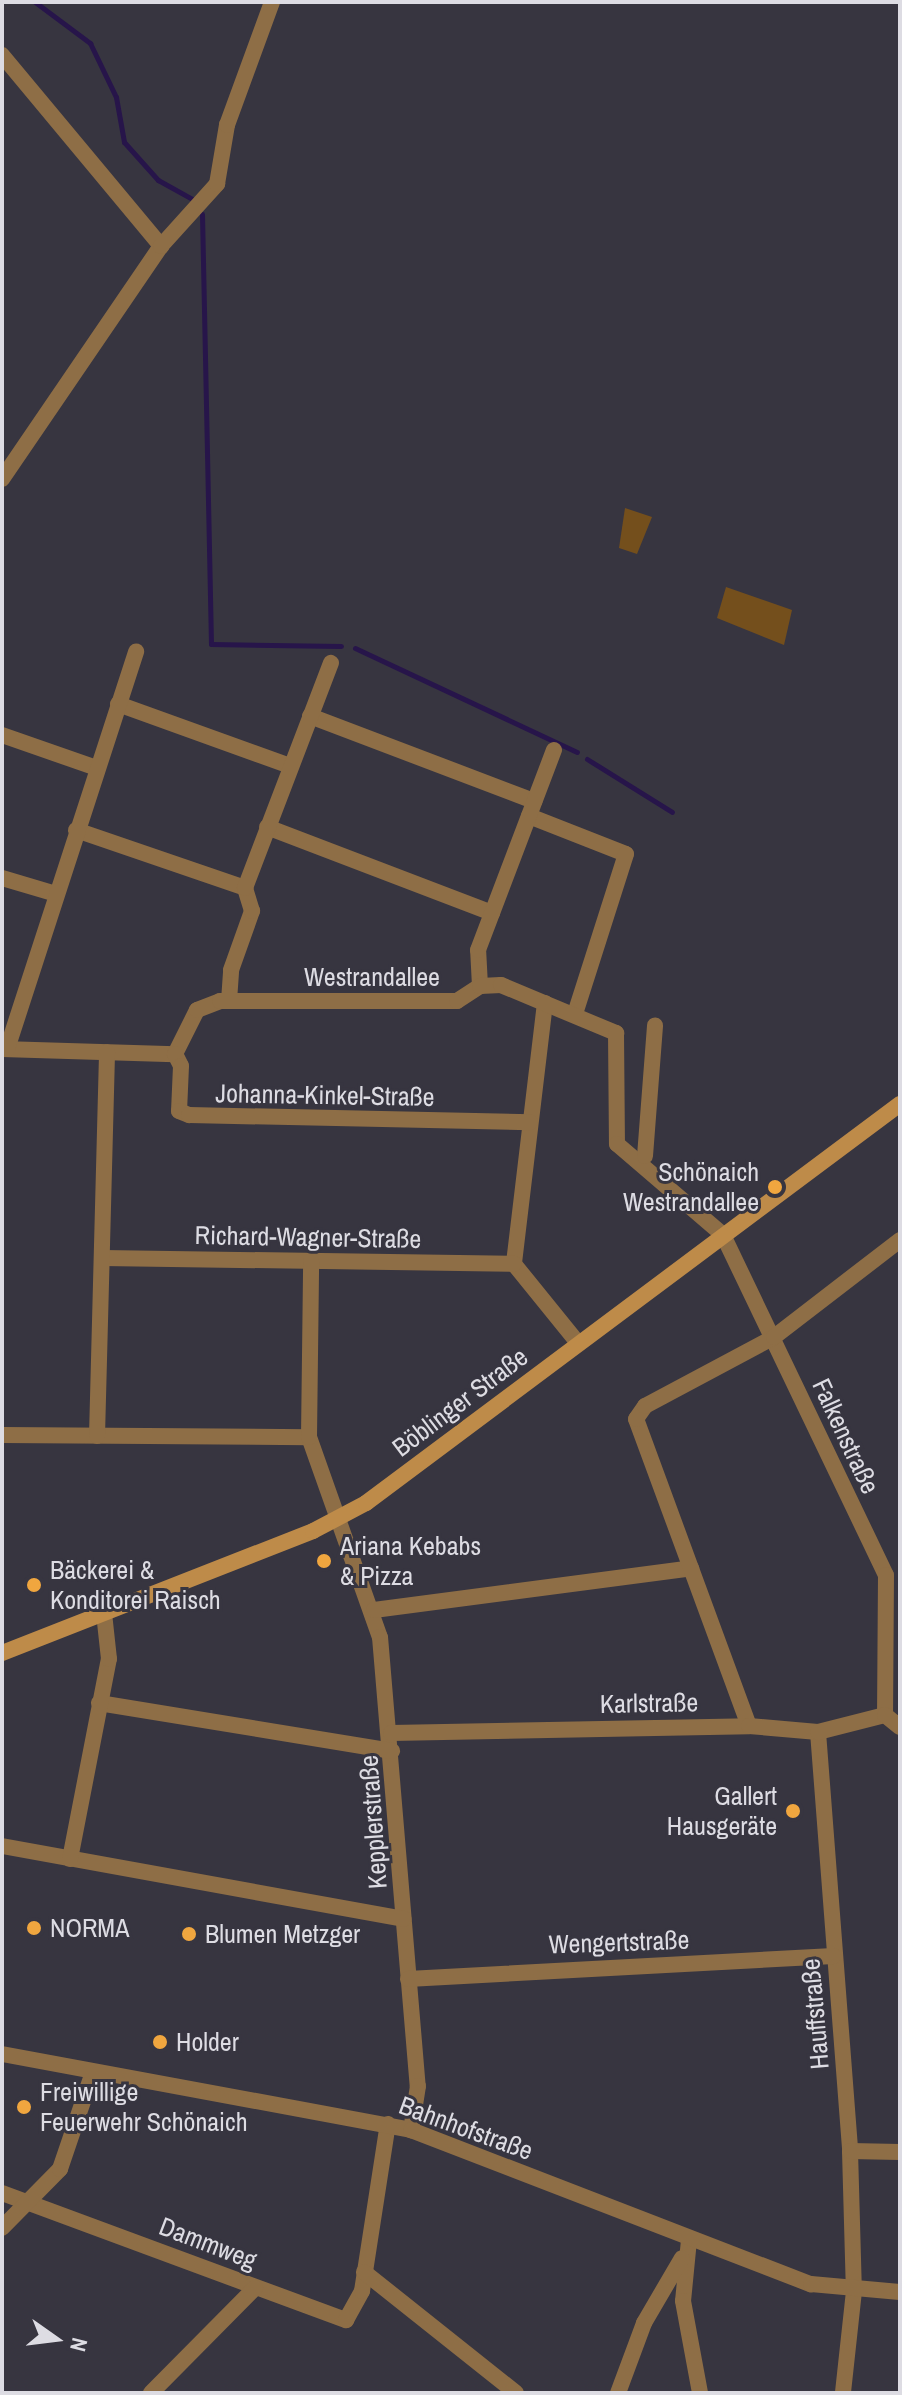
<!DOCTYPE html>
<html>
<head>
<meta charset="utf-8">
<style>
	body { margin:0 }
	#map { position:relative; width:902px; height:2395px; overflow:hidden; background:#373540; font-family:"Archivo Narrow",sans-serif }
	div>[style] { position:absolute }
	.green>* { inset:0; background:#744f1c }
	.stream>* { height:5px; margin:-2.5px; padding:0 2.5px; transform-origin:2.5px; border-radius:2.5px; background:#27154a }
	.minor>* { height:16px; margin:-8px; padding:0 8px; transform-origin:8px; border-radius:8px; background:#8e6e46 }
	.tertiary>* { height:16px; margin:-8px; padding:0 8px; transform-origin:8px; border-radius:8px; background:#8e6e46 }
	.secondary>* { height:16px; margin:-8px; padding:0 8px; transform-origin:8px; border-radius:8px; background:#be8b49 }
	.dots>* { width:22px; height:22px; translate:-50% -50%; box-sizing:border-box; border:4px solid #373540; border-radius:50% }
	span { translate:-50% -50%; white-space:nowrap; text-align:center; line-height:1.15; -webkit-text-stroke:6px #373540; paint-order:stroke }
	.street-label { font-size:26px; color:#dddce3 }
	.poi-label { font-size:26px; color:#dddce3 }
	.right { translate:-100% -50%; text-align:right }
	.left { translate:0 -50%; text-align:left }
	.frame { position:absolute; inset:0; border:4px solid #dddce3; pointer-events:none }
	.north { position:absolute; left:16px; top:2299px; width:80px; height:80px; -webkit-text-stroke:6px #373540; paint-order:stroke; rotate:104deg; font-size:22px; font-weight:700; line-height:32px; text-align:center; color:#dddce3 }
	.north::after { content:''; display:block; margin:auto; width:28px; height:36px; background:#dddce3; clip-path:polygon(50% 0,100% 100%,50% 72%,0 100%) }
</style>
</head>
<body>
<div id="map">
	<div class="green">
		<div style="clip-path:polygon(625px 508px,652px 517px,637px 554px,619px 548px)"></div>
		<div style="clip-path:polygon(726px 587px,792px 610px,784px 645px,717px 618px)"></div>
	</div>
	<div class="stream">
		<div style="left:35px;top:2px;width:69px;rotate:36.7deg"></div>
		<div style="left:90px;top:43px;width:60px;rotate:64.3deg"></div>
		<div style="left:116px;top:97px;width:46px;rotate:79.9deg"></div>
		<div style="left:124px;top:142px;width:51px;rotate:48.2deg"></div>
		<div style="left:158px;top:180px;width:41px;rotate:29.1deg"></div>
		<div style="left:202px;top:214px;width:430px;rotate:88.8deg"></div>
		<div style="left:211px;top:644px;width:130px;rotate:0.9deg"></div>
		<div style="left:355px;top:648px;width:245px;rotate:25.1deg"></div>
		<div style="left:587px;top:759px;width:100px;rotate:31.9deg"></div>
	</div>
	<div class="minor">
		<div style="left:2px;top:55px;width:249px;rotate:50.2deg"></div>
		<div style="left:2px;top:479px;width:282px;rotate:-55.7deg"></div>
		<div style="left:161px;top:246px;width:84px;rotate:-47.9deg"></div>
		<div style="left:217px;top:184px;width:60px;rotate:-80.4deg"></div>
		<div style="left:227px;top:125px;width:131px;rotate:-69.9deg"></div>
		<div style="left:118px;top:704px;width:183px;rotate:19.8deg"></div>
		<div style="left:310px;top:716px;width:240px;rotate:20.8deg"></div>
		<div style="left:2px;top:735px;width:101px;rotate:19.2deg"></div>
		<div style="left:529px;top:816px;width:104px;rotate:21.4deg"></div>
		<div style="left:626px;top:854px;width:168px;rotate:107.7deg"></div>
		<div style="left:267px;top:827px;width:241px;rotate:20.9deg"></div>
		<div style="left:76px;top:830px;width:179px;rotate:18.9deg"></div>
		<div style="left:2px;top:878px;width:56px;rotate:16.5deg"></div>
		<div style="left:480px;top:986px;width:36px;rotate:-93deg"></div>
		<div style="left:478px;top:950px;width:214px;rotate:-69.2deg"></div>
		<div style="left:229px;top:1001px;width:31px;rotate:-86deg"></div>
		<div style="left:231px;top:970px;width:63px;rotate:-70.4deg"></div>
		<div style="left:252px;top:911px;width:24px;rotate:-107deg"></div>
		<div style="left:245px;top:888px;width:241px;rotate:-69.1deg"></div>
		<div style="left:545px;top:1003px;width:263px;rotate:96.8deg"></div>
		<div style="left:514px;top:1264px;width:102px;rotate:51deg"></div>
		<div style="left:2px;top:1049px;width:173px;rotate:1.7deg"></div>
		<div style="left:7px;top:1049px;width:418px;rotate:-72deg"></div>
		<div style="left:175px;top:1054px;width:49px;rotate:-63.4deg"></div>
		<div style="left:197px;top:1010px;width:25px;rotate:-21deg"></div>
		<div style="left:220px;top:1001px;width:237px"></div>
		<div style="left:457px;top:1001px;width:27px;rotate:-33deg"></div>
		<div style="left:480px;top:986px;width:21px;rotate:-3deg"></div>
		<div style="left:501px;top:985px;width:125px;rotate:22.7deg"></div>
		<div style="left:616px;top:1033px;width:111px;rotate:89.5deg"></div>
		<div style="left:617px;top:1144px;width:140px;rotate:40.6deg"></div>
		<div style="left:723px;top:1235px;width:377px;rotate:64.4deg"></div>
		<div style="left:886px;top:1575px;width:140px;rotate:90.4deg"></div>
		<div style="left:175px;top:1054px;width:13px;rotate:63deg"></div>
		<div style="left:181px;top:1066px;width:45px;rotate:92.5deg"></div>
		<div style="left:179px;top:1111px;width:11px;rotate:22deg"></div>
		<div style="left:189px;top:1115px;width:341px;rotate:1.2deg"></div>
		<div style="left:645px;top:1156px;width:131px;rotate:-85.6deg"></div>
		<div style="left:102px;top:1258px;width:412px;rotate:0.8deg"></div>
		<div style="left:2px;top:1435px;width:307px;rotate:0.4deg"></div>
		<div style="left:309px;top:1437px;width:212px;rotate:70.5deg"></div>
		<div style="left:380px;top:1637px;width:451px;rotate:85.2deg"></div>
		<div style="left:418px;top:2086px;width:45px;rotate:99deg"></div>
		<div style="left:97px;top:1436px;width:384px;rotate:-88.5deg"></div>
		<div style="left:309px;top:1437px;width:176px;rotate:-89.3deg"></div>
		<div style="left:374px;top:1610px;width:320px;rotate:-7.5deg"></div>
		<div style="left:99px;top:1703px;width:297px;rotate:9.3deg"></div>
		<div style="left:749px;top:1726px;width:327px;rotate:-110.2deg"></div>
		<div style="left:636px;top:1419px;width:16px;rotate:-55deg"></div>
		<div style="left:645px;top:1406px;width:146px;rotate:-28.1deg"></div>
		<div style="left:774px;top:1337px;width:159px;rotate:-37.6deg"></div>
		<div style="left:818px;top:1732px;width:420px;rotate:85.6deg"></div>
		<div style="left:850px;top:2151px;width:140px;rotate:88.4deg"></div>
		<div style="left:854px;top:2291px;width:103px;rotate:96.2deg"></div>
		<div style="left:391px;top:1733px;width:358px;rotate:-1.1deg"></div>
		<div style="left:749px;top:1726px;width:69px;rotate:5deg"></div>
		<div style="left:818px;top:1732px;width:69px;rotate:-14.2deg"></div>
		<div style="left:885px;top:1715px;width:19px;rotate:39deg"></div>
		<div style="left:2px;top:1846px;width:408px;rotate:10.3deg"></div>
		<div style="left:70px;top:1859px;width:204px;rotate:-79deg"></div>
		<div style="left:109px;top:1659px;width:46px;rotate:-96.2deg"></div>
		<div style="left:408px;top:1979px;width:426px;rotate:-3.1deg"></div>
		<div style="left:850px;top:2151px;width:50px;rotate:1.1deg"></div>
		<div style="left:2px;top:2193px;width:367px;rotate:20.3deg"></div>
		<div style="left:346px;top:2320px;width:33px;rotate:-61deg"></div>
		<div style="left:362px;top:2291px;width:169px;rotate:-81.2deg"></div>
		<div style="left:2px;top:2228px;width:83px;rotate:-45.5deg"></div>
		<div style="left:60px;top:2169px;width:102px;rotate:-71.2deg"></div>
		<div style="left:689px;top:2240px;width:61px;rotate:95.6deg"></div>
		<div style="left:683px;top:2301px;width:94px;rotate:79.5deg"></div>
		<div style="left:364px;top:2272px;width:194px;rotate:38.5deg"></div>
		<div style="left:151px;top:2393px;width:148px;rotate:-45.3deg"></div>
		<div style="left:618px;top:2393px;width:75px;rotate:-69.6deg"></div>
		<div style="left:644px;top:2323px;width:75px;rotate:-59.7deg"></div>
	</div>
	<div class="tertiary">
		<div style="left:2px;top:2054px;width:416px;rotate:10.5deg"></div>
		<div style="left:411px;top:2130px;width:429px;rotate:21.1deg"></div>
		<div style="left:811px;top:2284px;width:89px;rotate:5.1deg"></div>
	</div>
	<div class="secondary">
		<div style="left:2px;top:1653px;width:334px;rotate:-21.4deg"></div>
		<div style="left:313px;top:1531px;width:60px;rotate:-27.8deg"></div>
		<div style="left:366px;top:1503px;width:667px;rotate:-36.77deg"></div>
	</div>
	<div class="dots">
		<div style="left:775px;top:1187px;background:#f0a63f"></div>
		<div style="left:324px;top:1561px;background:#f0a63f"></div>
		<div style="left:34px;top:1585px;background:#f0a63f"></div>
		<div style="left:793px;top:1811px;background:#f0a63f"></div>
		<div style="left:34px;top:1928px;background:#f0a63f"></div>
		<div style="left:189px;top:1934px;background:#f0a63f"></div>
		<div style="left:160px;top:2042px;background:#f0a63f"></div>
		<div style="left:24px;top:2107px;background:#f0a63f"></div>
	</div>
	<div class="street-label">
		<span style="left:372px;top:977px">Westrandallee</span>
		<span style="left:325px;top:1095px;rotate:1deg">Johanna-Kinkel-Straße</span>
		<span style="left:308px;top:1237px;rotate:1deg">Richard-Wagner-Straße</span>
		<span style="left:460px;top:1402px;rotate:-37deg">Böblinger Straße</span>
		<span style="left:846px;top:1436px;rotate:65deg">Falkenstraße</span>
		<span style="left:649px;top:1703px;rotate:-1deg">Karlstraße</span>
		<span style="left:373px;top:1822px;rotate:-94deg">Kepplerstraße</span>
		<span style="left:619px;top:1942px;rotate:-2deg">Wengertstraße</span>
		<span style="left:815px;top:2014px;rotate:-95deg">Hauffstraße</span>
		<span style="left:466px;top:2128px;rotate:20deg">Bahnhofstraße</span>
		<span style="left:208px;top:2243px;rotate:21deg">Dammweg</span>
	</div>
	<div class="poi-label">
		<span class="right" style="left:759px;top:1187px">Schönaich<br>Westrandallee</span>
		<span class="left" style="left:340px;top:1561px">Ariana Kebabs<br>&amp; Pizza</span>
		<span class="left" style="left:50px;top:1585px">Bäckerei &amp;<br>Konditorei Raisch</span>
		<span class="right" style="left:777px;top:1811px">Gallert<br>Hausgeräte</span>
		<span class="left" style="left:50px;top:1928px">NORMA</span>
		<span class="left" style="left:205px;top:1934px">Blumen Metzger</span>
		<span class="left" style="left:176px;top:2042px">Holder</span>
		<span class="left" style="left:40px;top:2107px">Freiwillige<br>Feuerwehr Schönaich</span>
	</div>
	<div class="frame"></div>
	<div class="north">N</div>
</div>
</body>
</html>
